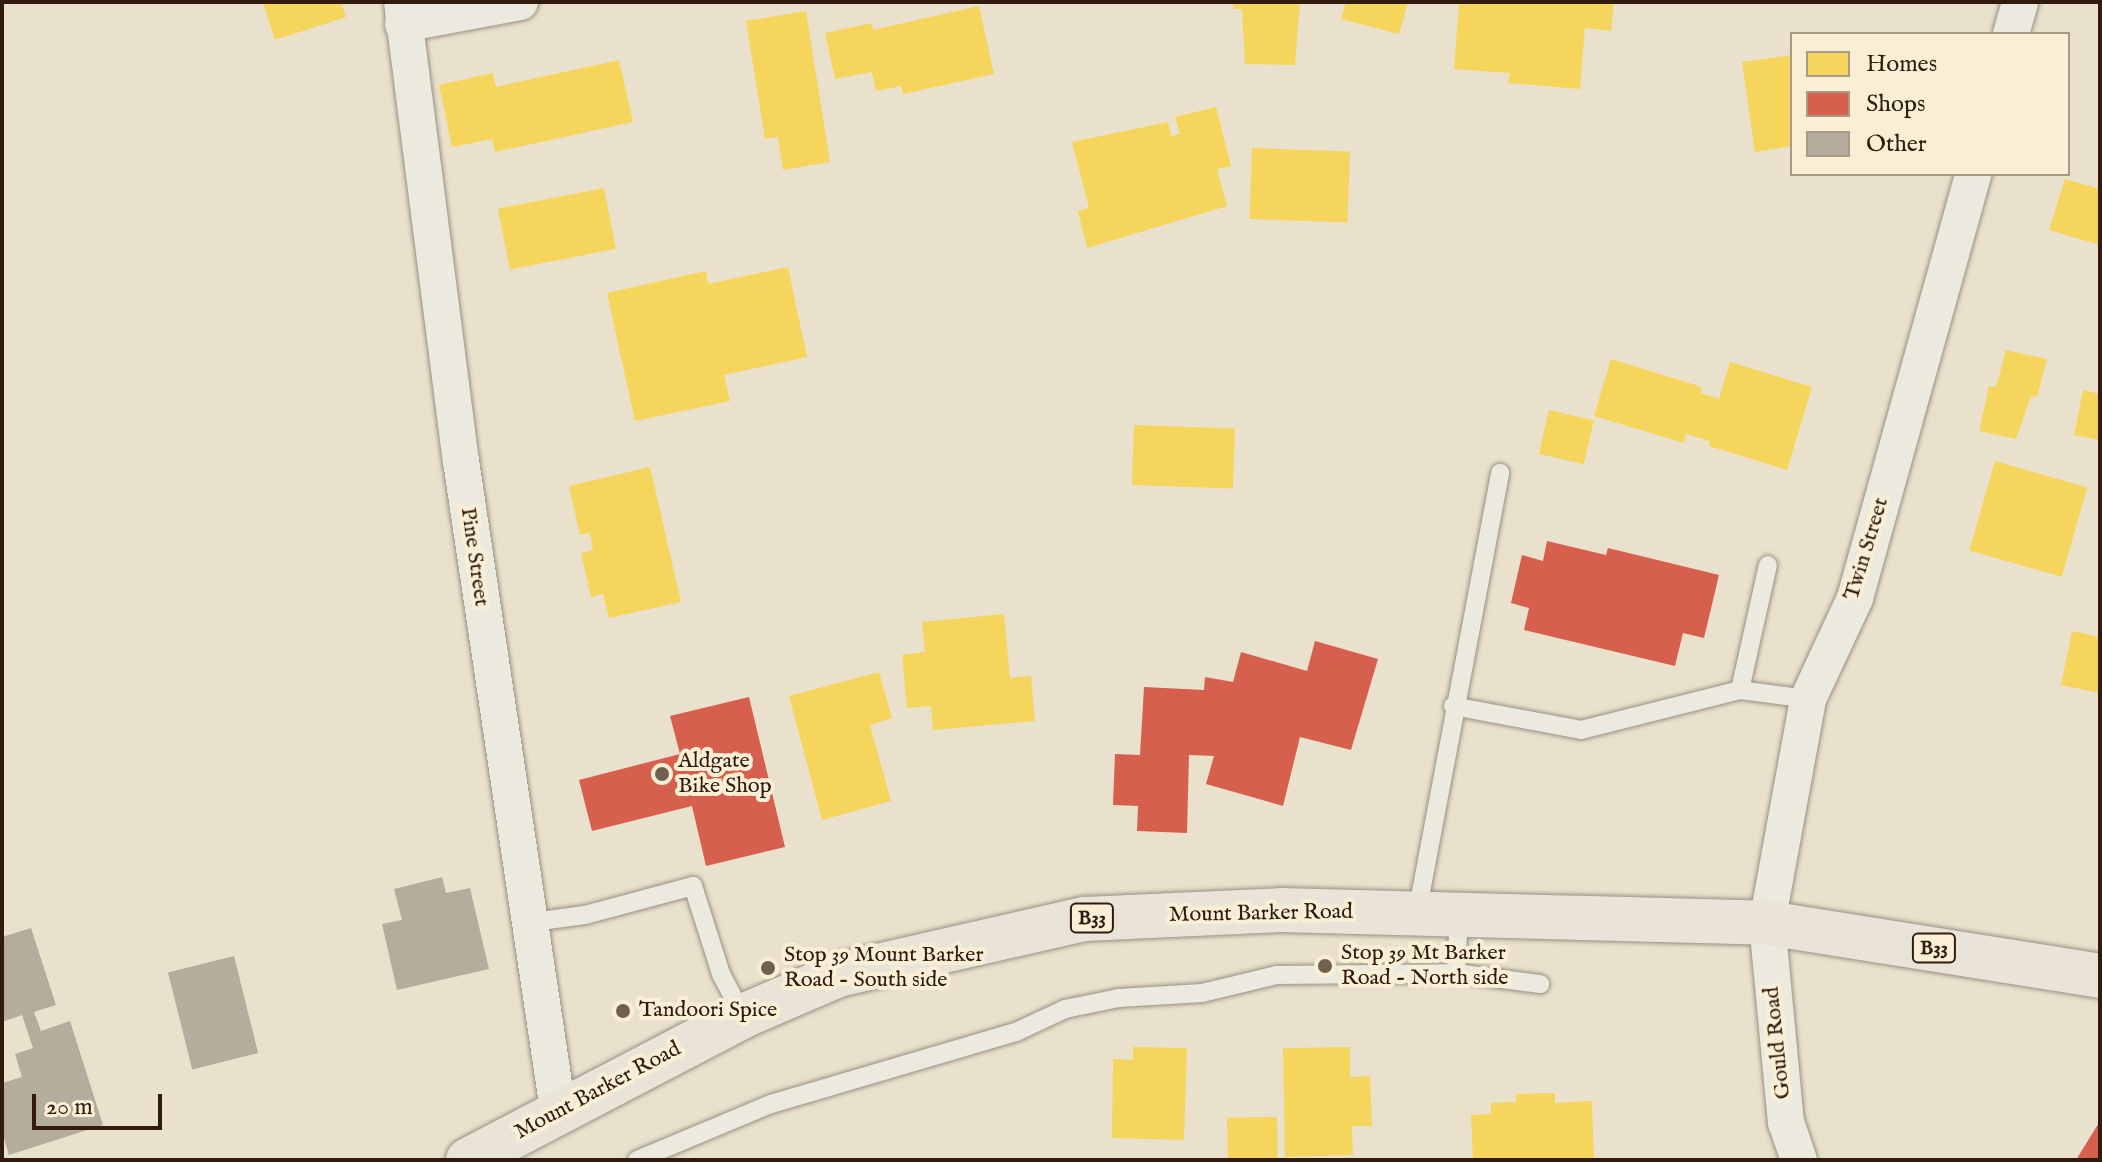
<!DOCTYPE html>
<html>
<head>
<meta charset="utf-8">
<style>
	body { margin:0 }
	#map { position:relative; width:2102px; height:1162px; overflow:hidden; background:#e9e1cc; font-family:"IM FELL English",serif }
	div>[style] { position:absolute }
	.homes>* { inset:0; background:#f6d55c; transform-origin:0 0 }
	.shops>* { inset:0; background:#d6604d }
	.building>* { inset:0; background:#b4ad9e; transform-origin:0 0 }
	.roads { filter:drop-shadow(0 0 2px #989083) drop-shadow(0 0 2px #989083) }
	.lane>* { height:18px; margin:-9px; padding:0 9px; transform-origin:9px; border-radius:9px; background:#ece9de }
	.street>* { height:36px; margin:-18px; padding:0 18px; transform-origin:18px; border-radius:18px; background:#ece9de }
	.primary>* { height:44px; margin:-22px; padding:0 22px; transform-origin:22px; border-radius:22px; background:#eae4d8 }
	.dots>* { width:22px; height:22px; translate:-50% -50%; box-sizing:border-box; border:4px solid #f9efd5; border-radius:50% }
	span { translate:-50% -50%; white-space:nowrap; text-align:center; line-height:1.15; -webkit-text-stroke:8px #f9efd5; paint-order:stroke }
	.shield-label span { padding:2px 6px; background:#f9efd5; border:2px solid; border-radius:6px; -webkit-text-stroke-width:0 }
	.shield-label { font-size:20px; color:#301b0e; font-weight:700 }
	.street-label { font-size:22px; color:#301b0e }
	.poi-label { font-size:22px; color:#301b0e }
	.left { translate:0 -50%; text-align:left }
	.frame { position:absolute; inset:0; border:4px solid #301b0e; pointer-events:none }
	.legend { position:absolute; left:1790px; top:32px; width:280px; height:144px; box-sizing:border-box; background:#f9efd5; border:2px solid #a99a85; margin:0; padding:10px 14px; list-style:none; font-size:24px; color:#301b0e }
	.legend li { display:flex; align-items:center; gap:16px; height:40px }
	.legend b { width:40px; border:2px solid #a99a85 }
	.scale { position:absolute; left:32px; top:1094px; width:130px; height:36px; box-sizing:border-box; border:4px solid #301b0e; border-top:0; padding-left:10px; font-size:24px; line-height:28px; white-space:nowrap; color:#301b0e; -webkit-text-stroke:6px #f9efd5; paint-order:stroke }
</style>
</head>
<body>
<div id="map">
	<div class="homes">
		<div style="clip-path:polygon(263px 2px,341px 2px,346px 17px,275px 40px)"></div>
		<div style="clip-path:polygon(1234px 2px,1300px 2px,1295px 65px,1245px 64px,1242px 9px,1233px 9px)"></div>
		<div style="clip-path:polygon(1346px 2px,1408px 2px,1399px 34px,1341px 19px)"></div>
		<div style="clip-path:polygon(1459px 2px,1614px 2px,1611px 31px,1585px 28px,1580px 89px,1508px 83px,1510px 73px,1454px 69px)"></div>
		<div style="clip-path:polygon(979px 6px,994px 74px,903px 94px,901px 86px,876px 91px,872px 72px,835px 79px,825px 33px,872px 23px,873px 30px)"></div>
		<div style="clip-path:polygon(806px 11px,830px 162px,783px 170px,778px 137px,765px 139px,746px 21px)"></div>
		<div style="clip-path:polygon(1792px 55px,1792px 146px,1755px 152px,1742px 62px)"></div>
		<div style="clip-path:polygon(619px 60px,633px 122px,495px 152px,492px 139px,452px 147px,439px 85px,493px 73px,496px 87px)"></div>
		<div style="clip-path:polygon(1216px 107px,1231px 166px,1217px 169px,1227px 206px,1087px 248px,1078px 211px,1089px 208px,1072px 142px,1168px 122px,1171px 136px,1180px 134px,1175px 117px)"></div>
		<div style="left:1252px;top:148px;width:98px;height:71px;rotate:2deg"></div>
		<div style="clip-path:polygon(2065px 179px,2100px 189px,2100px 245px,2049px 230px)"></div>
		<div style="left:604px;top:188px;width:62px;height:108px;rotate:79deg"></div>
		<div style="clip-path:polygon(788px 267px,807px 357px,724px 375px,730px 401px,635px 421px,607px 293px,706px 271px,708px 284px)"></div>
		<div style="clip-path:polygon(2006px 350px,2047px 359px,2037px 397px,2031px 396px,2016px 439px,1979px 431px,1989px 386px,1996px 387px)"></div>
		<div style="clip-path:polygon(1611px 359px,1702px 387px,1700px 393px,1719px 399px,1730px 362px,1812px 387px,1787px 470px,1709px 446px,1710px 441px,1686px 434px,1684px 443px,1594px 416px)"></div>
		<div style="clip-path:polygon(2083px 390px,2100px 394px,2100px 440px,2074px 435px)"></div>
		<div style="left:1549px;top:410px;width:46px;height:45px;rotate:13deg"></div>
		<div style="left:1134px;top:425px;width:101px;height:60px;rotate:2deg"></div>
		<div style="left:1995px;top:461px;width:96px;height:93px;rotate:16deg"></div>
		<div style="clip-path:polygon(650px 467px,681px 602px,609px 618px,603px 594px,591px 597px,581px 553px,593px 550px,590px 533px,580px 535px,569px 486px)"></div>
		<div style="clip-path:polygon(1004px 614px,1010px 678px,1031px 676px,1035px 721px,933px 730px,931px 706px,907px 708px,902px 655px,925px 652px,922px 622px)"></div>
		<div style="clip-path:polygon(2072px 631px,2100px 637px,2100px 693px,2061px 685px)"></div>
		<div style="clip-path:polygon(879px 672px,892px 718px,870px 725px,891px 801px,822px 820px,789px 696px)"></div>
		<div style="clip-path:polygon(1133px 1047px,1187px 1048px,1184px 1140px,1112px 1138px,1113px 1059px,1133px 1060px)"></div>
		<div style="clip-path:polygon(1350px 1047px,1350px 1077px,1370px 1076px,1372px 1126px,1352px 1126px,1353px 1155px,1285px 1157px,1283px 1048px)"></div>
		<div style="clip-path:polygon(1555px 1093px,1555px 1103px,1592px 1101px,1594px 1160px,1473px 1160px,1471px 1115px,1491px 1114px,1491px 1103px,1516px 1102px,1516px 1094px)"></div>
		<div style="left:1277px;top:1117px;width:43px;height:50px;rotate:89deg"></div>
	</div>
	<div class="shops">
		<div style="clip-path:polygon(1547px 541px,1606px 555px,1608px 548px,1719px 575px,1704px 638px,1683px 633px,1675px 666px,1524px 630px,1529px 608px,1511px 603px,1522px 555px,1543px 561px)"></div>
		<div style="clip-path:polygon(1315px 641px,1378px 659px,1351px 750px,1300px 737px,1283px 806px,1206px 784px,1214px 756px,1189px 755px,1187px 833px,1137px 831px,1138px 806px,1113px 805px,1115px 754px,1140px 755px,1144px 687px,1204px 690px,1205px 677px,1233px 682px,1241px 652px,1307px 671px)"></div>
		<div style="clip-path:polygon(749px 697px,785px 847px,706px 866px,692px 806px,592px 831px,579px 780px,680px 754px,670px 716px)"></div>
		<div style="clip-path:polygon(2100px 1121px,2100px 1160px,2076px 1160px)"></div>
	</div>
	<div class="building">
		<div style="clip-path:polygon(442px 877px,446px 893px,470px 888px,489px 969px,397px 990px,382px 924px,402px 920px,394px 889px)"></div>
		<div style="clip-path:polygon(31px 928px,56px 1005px,34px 1012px,41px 1031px,70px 1021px,103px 1125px,9px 1155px,2px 1132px,2px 1083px,22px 1077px,15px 1054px,33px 1048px,22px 1015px,2px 1022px,2px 937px)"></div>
		<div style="left:234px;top:956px;width:100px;height:68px;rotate:76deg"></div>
	</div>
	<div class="roads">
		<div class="lane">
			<div style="left:1740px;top:690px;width:69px;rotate:7.5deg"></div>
			<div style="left:1453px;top:706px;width:130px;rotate:10.6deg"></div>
			<div style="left:1581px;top:730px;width:164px;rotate:-14.1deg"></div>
			<div style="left:1740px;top:690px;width:128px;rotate:-77.4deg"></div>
			<div style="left:1417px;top:913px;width:448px;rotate:-79.3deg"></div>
			<div style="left:533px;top:922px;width:52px;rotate:-7.7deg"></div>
			<div style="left:585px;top:915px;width:112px;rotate:-15deg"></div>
			<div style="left:693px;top:886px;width:92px;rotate:72.3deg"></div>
			<div style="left:721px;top:974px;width:47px;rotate:62.4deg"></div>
			<div style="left:1456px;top:973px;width:60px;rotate:-87.1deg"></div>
			<div style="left:637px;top:1160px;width:145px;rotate:-22.7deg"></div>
			<div style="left:771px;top:1104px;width:255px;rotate:-16.4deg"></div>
			<div style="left:1016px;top:1032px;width:54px;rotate:-25.1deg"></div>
			<div style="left:1065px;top:1009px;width:55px;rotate:-11.5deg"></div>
			<div style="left:1119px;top:998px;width:83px;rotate:-3.4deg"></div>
			<div style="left:1202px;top:993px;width:77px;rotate:-13.5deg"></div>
			<div style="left:1277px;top:975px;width:179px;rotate:-0.6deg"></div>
			<div style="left:1456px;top:973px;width:85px;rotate:7.5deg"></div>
		</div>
		<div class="street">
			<div style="left:402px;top:2px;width:463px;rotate:82.7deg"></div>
			<div style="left:461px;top:461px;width:656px;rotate:81.5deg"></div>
			<div style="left:403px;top:24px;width:119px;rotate:-10.6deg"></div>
			<div style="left:2011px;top:34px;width:33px;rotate:-74deg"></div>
			<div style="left:1799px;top:1160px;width:39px;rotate:-109deg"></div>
			<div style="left:1786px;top:1123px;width:201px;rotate:-95.4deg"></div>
			<div style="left:1767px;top:923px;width:228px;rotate:-79.6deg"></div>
			<div style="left:1808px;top:699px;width:111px;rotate:-65deg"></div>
			<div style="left:1855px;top:598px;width:440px;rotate:-74.4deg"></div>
		</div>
		<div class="primary">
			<div style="left:468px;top:1160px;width:310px;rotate:-27.6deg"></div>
			<div style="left:743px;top:1016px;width:103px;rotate:-23.3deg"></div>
			<div style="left:838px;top:975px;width:253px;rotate:-12.8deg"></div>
			<div style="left:1085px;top:919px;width:196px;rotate:-2.6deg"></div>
			<div style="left:1281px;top:910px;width:486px;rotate:1.5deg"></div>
			<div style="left:1767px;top:923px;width:337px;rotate:9deg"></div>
		</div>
	</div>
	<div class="dots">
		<div style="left:662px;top:774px;background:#716050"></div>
		<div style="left:1325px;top:966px;background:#716050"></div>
		<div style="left:768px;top:968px;background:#716050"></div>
		<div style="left:623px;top:1011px;background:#716050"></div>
	</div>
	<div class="shield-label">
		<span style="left:1092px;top:918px">B33</span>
		<span style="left:1934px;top:948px">B33</span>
	</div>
	<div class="street-label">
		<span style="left:1867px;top:549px;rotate:-73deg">Twin Street</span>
		<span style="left:474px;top:557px;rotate:82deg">Pine Street</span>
		<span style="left:1261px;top:914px;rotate:-1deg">Mount Barker Road</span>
		<span style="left:1778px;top:1043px;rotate:-96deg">Gould Road</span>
		<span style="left:598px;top:1091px;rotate:-28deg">Mount Barker Road</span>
	</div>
	<div class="poi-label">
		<span class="left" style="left:678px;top:774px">Aldgate<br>Bike Shop</span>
		<span class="left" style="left:1341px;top:966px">Stop 39 Mt Barker<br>Road - North side</span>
		<span class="left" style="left:784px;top:968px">Stop 39 Mount Barker<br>Road - South side</span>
		<span class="left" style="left:639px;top:1011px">Tandoori Spice</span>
	</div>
	<div class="frame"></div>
	<ul class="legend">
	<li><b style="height:22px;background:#f6d55c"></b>Homes</li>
	<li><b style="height:22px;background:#d6604d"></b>Shops</li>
	<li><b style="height:22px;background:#b4ad9e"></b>Other</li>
	</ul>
	<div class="scale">20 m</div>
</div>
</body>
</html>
